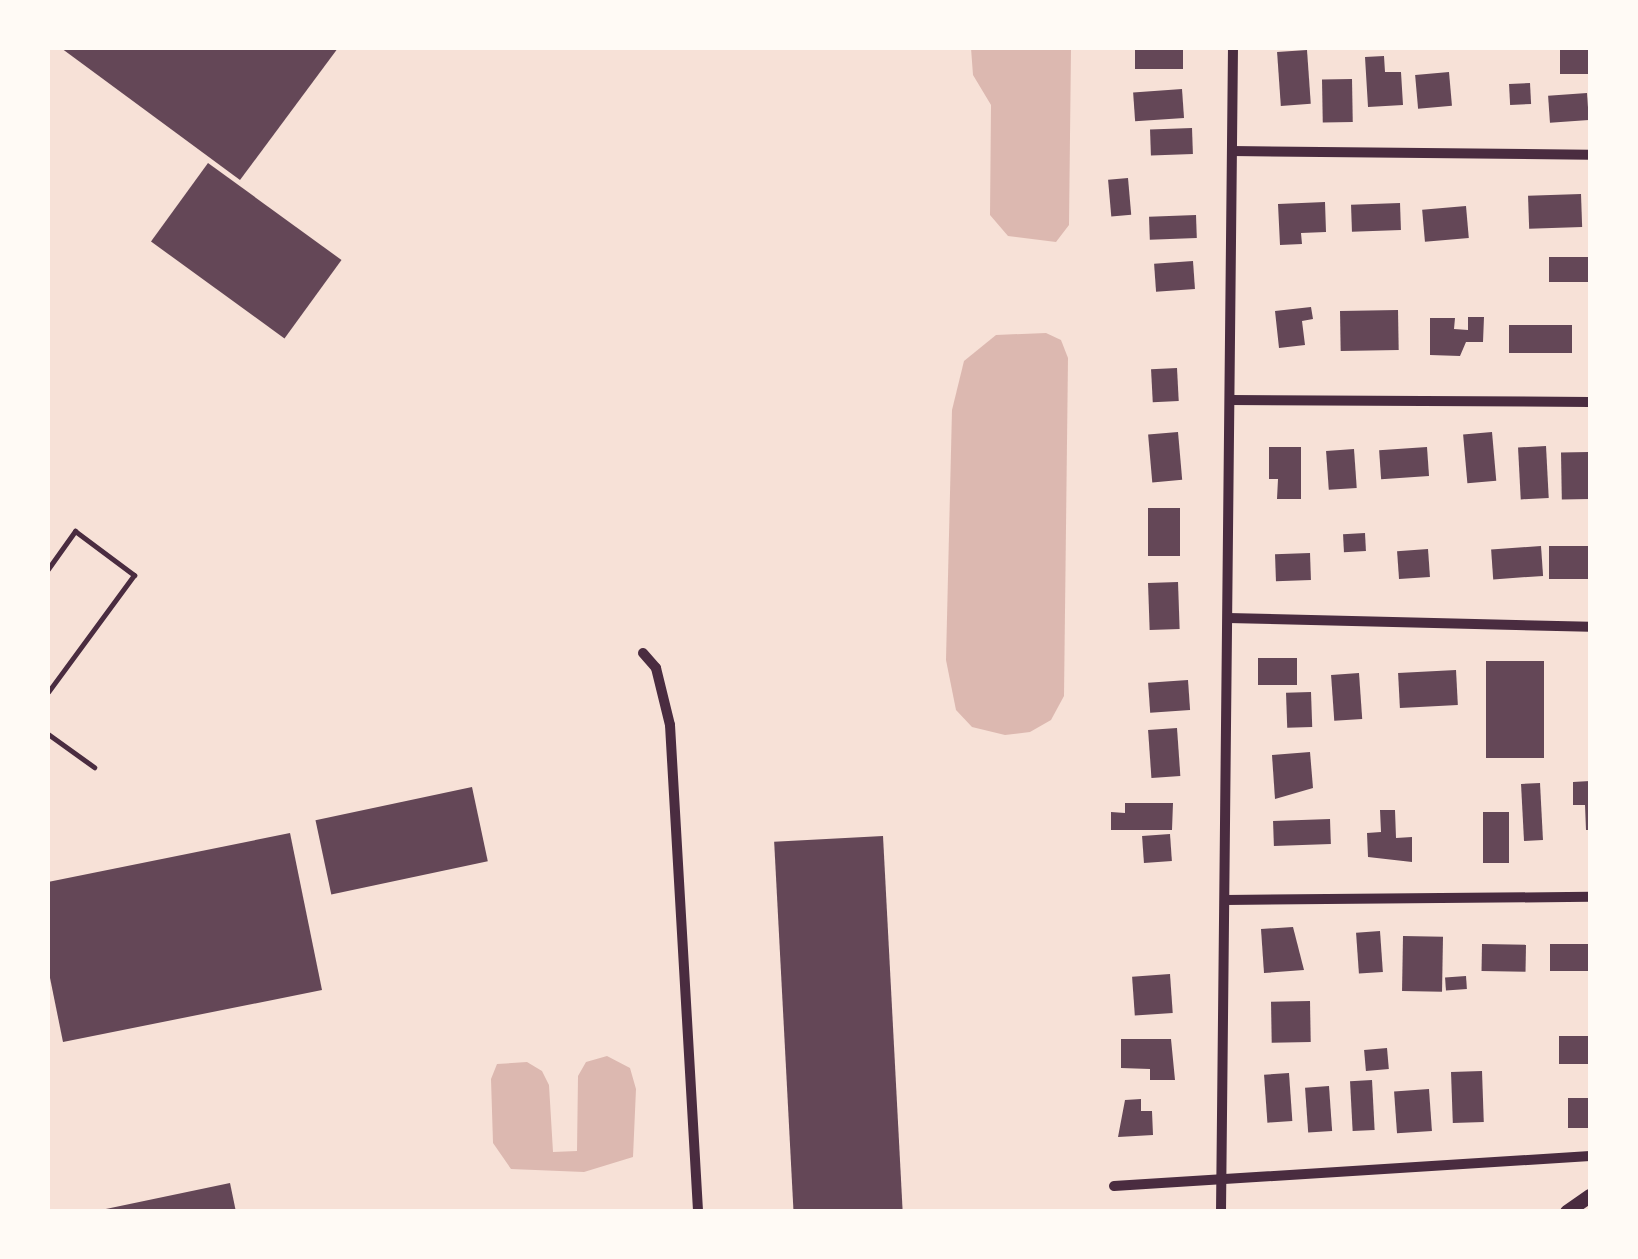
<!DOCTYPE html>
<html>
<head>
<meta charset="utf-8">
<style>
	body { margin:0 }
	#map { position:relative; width:1638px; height:1259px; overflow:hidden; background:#f7e1d7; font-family:Poppins,sans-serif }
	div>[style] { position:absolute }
	.water>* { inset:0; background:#dcb8b0 }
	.building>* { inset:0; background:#644757; transform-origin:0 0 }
	.service>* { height:5px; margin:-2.5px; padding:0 2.5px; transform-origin:2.5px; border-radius:2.5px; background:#4a2c40 }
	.minor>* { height:10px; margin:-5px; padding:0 5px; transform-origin:5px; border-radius:5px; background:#4a2c40 }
	.secondary>* { height:14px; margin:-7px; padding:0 7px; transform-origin:7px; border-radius:7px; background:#4a2c40 }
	span { translate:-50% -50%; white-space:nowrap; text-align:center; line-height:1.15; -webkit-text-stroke:8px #fffaf5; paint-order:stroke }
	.frame { position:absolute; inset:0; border:50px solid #fffaf5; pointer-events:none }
</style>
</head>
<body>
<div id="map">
	<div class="water">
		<div style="clip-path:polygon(971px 48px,1071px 48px,1069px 225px,1056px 242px,1008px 236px,990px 215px,991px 105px,973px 75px)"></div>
		<div style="clip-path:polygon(1046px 333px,1061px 340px,1068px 358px,1064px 696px,1051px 720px,1030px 732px,1005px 735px,972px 727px,956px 710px,946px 660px,952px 410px,964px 361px,996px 335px)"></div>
		<div style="clip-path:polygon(607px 1056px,630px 1068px,636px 1089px,633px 1157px,584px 1172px,511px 1169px,493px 1143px,491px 1079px,497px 1064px,527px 1062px,542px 1071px,549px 1085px,553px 1152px,577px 1151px,578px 1076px,586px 1062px)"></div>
	</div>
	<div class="building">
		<div style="clip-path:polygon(61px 48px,338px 48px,240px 180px)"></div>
		<div style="left:1135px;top:48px;width:48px;height:21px"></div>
		<div style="left:1560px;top:48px;width:30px;height:26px"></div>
		<div style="left:1307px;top:50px;width:54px;height:30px;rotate:86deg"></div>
		<div style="clip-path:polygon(1384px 56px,1385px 72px,1401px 72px,1403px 105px,1368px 107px,1365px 57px)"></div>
		<div style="left:1449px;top:72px;width:34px;height:34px;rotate:85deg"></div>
		<div style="left:1352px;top:79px;width:43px;height:30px;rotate:89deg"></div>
		<div style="left:1530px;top:83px;width:21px;height:21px;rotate:87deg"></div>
		<div style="left:1182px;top:89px;width:29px;height:49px;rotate:86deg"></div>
		<div style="left:1587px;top:93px;width:27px;height:39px;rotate:86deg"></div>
		<div style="left:1192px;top:128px;width:26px;height:42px;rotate:88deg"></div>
		<div style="left:208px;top:163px;width:165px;height:97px;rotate:36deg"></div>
		<div style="left:1128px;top:178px;width:37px;height:20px;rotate:85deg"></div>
		<div style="left:1581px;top:194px;width:33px;height:53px;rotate:88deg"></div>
		<div style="clip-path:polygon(1325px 202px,1326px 232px,1301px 233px,1302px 244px,1280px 245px,1278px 204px)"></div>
		<div style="left:1400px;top:203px;width:27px;height:49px;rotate:88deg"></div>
		<div style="left:1466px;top:206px;width:32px;height:44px;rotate:85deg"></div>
		<div style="left:1196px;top:215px;width:23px;height:47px;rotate:88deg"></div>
		<div style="left:1590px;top:257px;width:25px;height:41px;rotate:90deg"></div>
		<div style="left:1193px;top:261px;width:28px;height:39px;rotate:86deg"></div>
		<div style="clip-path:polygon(1311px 307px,1313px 319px,1302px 321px,1305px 345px,1279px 348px,1275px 311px)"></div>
		<div style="left:1398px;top:310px;width:40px;height:58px;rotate:89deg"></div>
		<div style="clip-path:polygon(1468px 317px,1484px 317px,1483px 342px,1466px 342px,1460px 356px,1430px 355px,1430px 318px,1455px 318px,1454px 329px,1468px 330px)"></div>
		<div style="left:1572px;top:325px;width:28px;height:63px;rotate:90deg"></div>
		<div style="left:1177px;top:368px;width:33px;height:26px;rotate:87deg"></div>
		<div style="left:1178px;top:432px;width:48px;height:30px;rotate:85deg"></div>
		<div style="left:1492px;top:432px;width:49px;height:29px;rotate:85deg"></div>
		<div style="left:1546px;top:446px;width:52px;height:28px;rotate:87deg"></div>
		<div style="clip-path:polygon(1269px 447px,1301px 447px,1301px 499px,1277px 499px,1278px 479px,1269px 479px)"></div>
		<div style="left:1427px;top:447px;width:29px;height:48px;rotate:86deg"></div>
		<div style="left:1354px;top:449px;width:39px;height:28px;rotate:86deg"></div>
		<div style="left:1589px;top:452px;width:47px;height:28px;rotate:89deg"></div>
		<div style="left:1148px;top:508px;width:32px;height:48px"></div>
		<div style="left:1365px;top:533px;width:18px;height:22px;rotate:87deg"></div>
		<div style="left:1541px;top:546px;width:30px;height:50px;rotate:86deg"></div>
		<div style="left:1590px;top:546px;width:33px;height:41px;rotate:90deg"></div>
		<div style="left:1428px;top:549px;width:28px;height:31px;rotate:86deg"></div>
		<div style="left:1310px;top:553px;width:27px;height:35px;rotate:88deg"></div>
		<div style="left:1178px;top:582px;width:47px;height:30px;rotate:88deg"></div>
		<div style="left:1297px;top:658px;width:27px;height:39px;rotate:90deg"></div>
		<div style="left:1486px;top:661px;width:58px;height:97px"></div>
		<div style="left:1456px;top:670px;width:35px;height:58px;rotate:87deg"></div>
		<div style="left:1359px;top:673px;width:46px;height:28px;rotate:86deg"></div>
		<div style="left:1188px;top:680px;width:30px;height:40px;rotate:86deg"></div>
		<div style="left:1311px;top:692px;width:35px;height:25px;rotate:88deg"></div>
		<div style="left:1177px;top:728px;width:48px;height:29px;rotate:86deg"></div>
		<div style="clip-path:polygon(1310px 752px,1313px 788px,1275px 799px,1272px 755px)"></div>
		<div style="clip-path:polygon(1590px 781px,1590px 830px,1586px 830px,1585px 805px,1573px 805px,1573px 782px)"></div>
		<div style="left:1540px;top:783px;width:57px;height:19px;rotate:87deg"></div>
		<div style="left:472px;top:787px;width:76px;height:160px;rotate:78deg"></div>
		<div style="clip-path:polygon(1125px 803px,1173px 803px,1172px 830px,1111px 830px,1111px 812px,1125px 813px)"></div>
		<div style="clip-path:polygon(1380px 810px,1395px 810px,1396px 838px,1412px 837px,1412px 862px,1368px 857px,1367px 833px,1381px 832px)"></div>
		<div style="left:1483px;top:812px;width:26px;height:51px"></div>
		<div style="left:1330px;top:819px;width:25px;height:57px;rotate:88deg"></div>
		<div style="clip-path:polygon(290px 833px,322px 990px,63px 1042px,48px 968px,48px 882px)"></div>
		<div style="left:1170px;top:834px;width:27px;height:28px;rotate:86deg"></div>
		<div style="left:883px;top:836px;width:376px;height:109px;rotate:87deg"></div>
		<div style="clip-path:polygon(1293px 927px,1304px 970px,1264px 973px,1261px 929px)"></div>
		<div style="left:1380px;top:931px;width:41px;height:24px;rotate:86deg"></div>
		<div style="left:1403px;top:936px;width:40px;height:55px;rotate:1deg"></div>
		<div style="left:1482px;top:944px;width:44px;height:27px;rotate:1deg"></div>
		<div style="left:1590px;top:944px;width:27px;height:40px;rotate:90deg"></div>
		<div style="left:1170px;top:974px;width:39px;height:38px;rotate:86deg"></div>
		<div style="left:1466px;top:976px;width:13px;height:21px;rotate:86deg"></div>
		<div style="left:1310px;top:1001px;width:41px;height:39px;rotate:89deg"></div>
		<div style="left:1590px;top:1036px;width:28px;height:31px;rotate:90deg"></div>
		<div style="clip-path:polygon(1121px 1039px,1171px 1039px,1175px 1080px,1150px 1080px,1150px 1069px,1121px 1068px)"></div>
		<div style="left:1387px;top:1048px;width:21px;height:23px;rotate:85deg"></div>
		<div style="left:1482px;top:1071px;width:51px;height:31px;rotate:88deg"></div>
		<div style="left:1289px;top:1073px;width:48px;height:25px;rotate:86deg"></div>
		<div style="left:1372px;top:1080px;width:50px;height:22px;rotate:87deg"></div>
		<div style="left:1329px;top:1086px;width:45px;height:24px;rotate:86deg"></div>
		<div style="left:1429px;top:1089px;width:42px;height:35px;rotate:86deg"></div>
		<div style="left:1590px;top:1098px;width:30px;height:22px;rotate:90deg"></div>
		<div style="clip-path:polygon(1141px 1099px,1141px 1111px,1152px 1111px,1153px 1135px,1118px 1137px,1125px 1100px)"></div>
		<div style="clip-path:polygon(230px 1183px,236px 1212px,101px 1212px,101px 1210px)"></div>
	</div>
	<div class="service">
		<div style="left:48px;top:569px;width:47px;rotate:-54.6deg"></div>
		<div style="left:75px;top:531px;width:74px;rotate:36.7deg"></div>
		<div style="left:134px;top:575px;width:145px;rotate:126.3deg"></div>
		<div style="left:48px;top:734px;width:57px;rotate:35.7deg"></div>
	</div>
	<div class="minor">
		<div style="left:1232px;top:151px;width:358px;rotate:0.6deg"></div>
		<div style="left:1230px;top:400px;width:360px;rotate:0.3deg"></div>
		<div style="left:1228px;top:618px;width:362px;rotate:1.4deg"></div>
		<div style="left:643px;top:653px;width:20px;rotate:49deg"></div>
		<div style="left:656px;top:668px;width:59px;rotate:76.2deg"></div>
		<div style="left:670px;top:725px;width:488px;rotate:86.7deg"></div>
		<div style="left:1225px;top:900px;width:365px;rotate:-0.5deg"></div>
		<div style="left:1114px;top:1186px;width:477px;rotate:-3.6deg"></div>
		<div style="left:1221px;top:1212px;width:1164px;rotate:-89.41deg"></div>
	</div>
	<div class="secondary">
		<div style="left:1567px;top:1212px;width:28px;rotate:-35deg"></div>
	</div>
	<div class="frame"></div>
</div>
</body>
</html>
